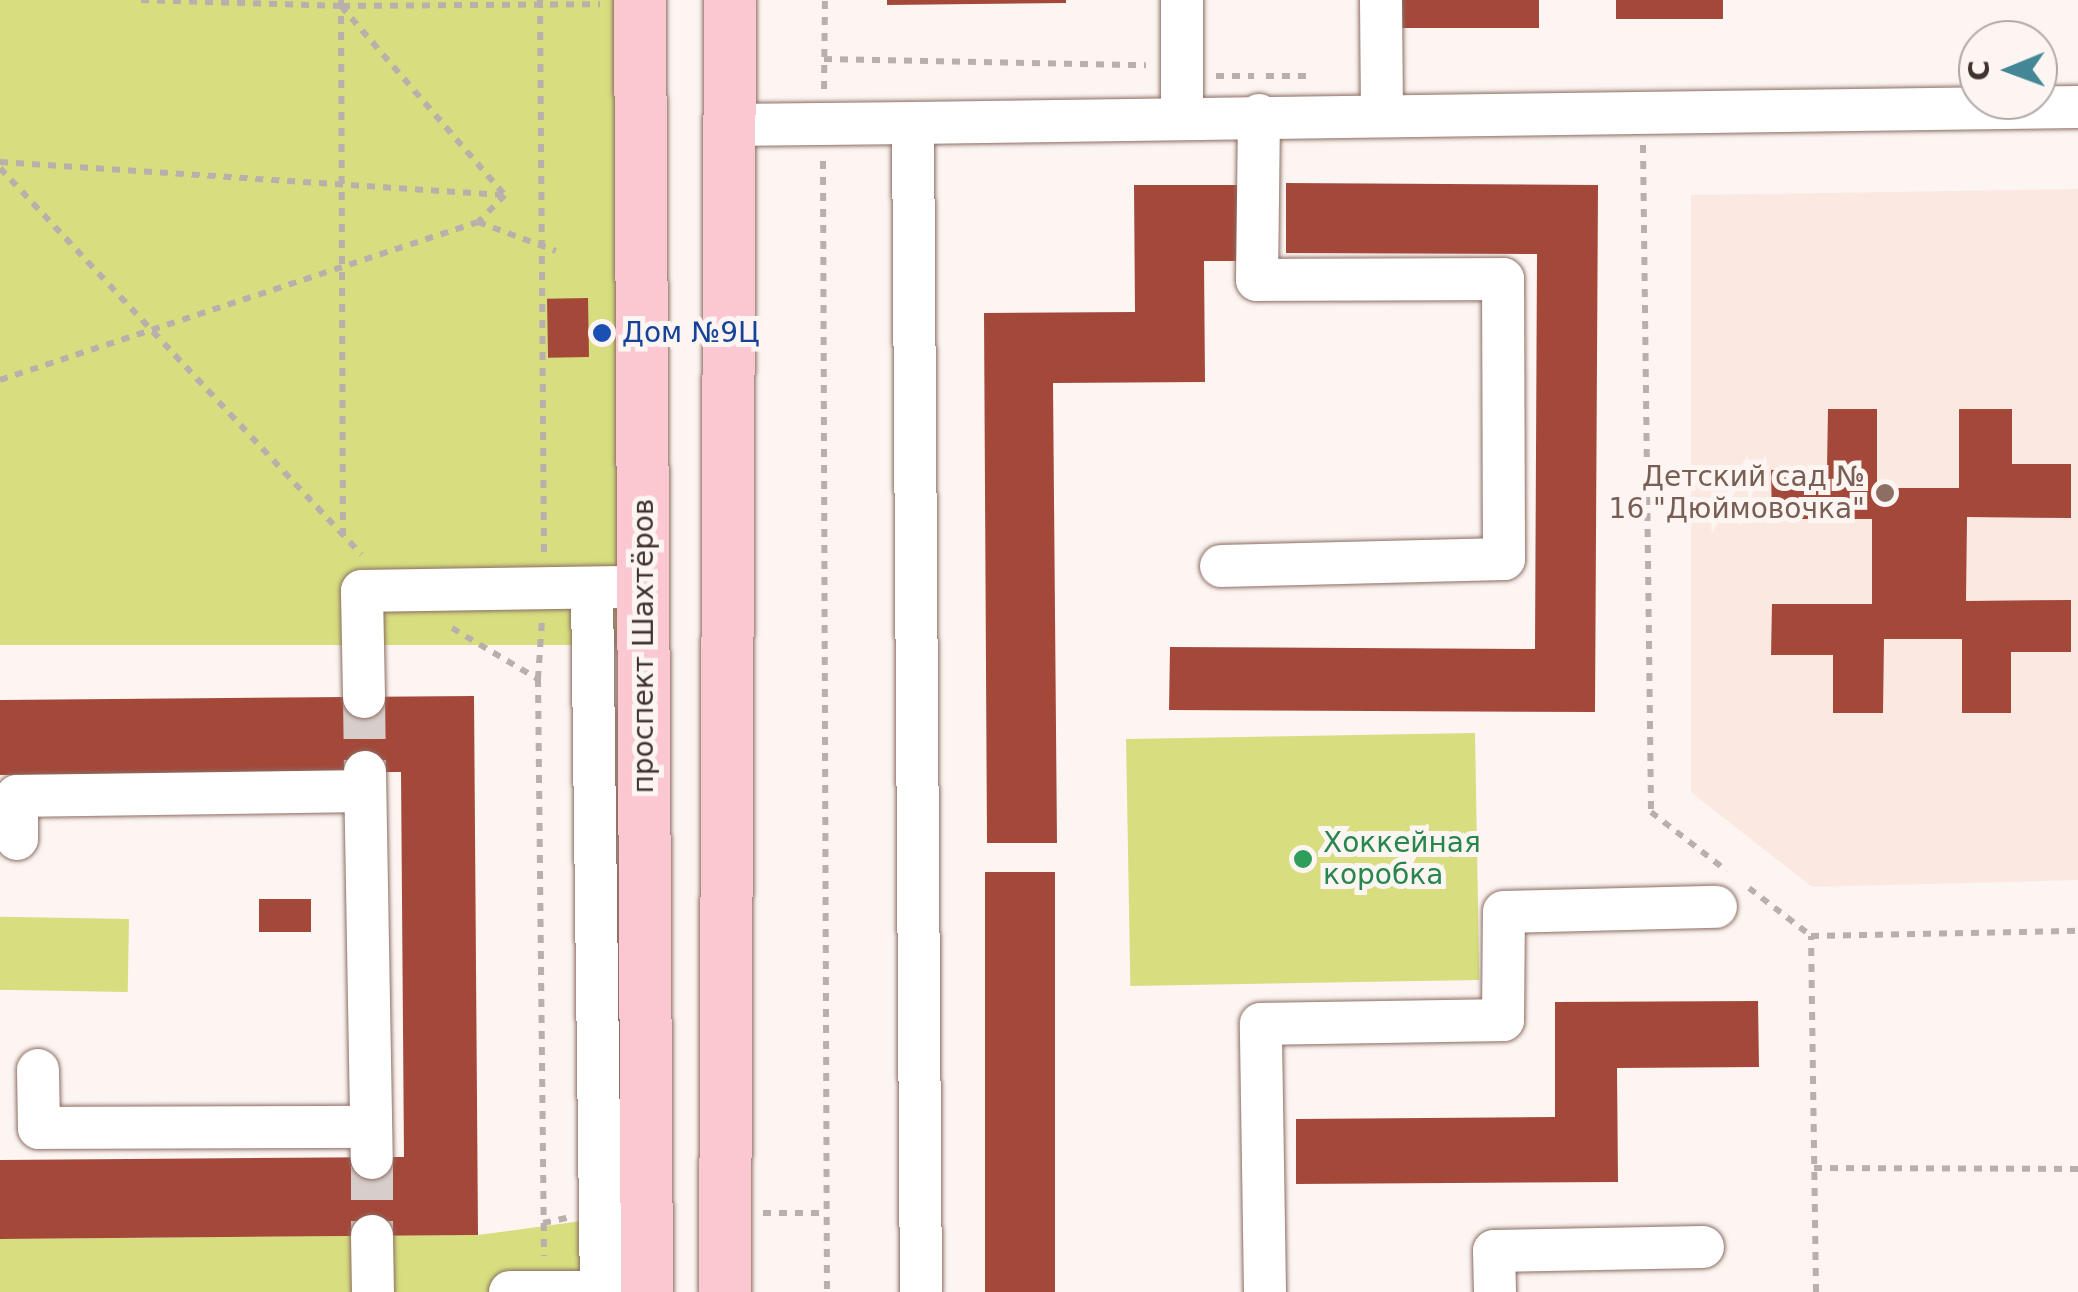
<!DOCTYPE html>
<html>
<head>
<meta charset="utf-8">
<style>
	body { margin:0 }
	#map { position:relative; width:2078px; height:1292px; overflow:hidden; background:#fcf5f2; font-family:"DejaVu Sans",sans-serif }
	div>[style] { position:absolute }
	.built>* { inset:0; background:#fae8e1 }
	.green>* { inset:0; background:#d6de7f; transform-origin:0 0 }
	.building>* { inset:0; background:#a4483a; transform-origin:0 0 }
	.minor-tunnel>* { height:42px; margin-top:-21px; transform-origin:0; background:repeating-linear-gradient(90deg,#d6cecb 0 42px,transparent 0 63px) }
	.path>* { height:6px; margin-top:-3px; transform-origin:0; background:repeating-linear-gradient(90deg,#b9b0ac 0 8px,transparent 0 16px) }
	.roads { filter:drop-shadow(0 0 2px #8c6d62) drop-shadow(0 0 2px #8c6d62) }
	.minor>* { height:42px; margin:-21px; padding:0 21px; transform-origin:21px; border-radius:21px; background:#fff }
	.major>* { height:52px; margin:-26px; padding:0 26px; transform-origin:26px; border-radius:26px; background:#fbc8d1 }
	.dots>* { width:28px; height:28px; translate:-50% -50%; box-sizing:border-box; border:5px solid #fcf5f2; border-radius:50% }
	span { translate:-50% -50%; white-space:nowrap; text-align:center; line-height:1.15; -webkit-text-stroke:10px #fcf5f2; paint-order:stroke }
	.transit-label { font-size:28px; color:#164399 }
	.left { translate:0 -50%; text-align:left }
	.education-label { font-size:28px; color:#785e54 }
	.right { translate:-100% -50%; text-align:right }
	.street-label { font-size:28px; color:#40332e }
	.leisure-label { font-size:28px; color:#27864d }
	.north { position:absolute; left:1958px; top:20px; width:100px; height:100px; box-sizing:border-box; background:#fcf5f2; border:2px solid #b1a7a4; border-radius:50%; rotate:269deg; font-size:28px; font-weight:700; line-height:40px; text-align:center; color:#40332e }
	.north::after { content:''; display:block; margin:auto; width:35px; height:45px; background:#438696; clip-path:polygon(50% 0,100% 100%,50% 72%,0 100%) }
</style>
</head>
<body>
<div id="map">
	<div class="built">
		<div style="clip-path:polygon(2078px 189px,2078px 880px,1812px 887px,1691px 792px,1691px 195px)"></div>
	</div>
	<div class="green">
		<div style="left:0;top:0;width:639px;height:645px"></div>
		<div style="left:1475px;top:733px;width:247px;height:349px;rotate:89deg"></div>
		<div style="left:129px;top:919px;width:73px;height:129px;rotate:91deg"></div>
		<div style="clip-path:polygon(648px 1212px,647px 1292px,0 1292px,0 1239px,478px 1235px)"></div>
	</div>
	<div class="building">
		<div style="clip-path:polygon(887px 0,1066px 0,1066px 3px,887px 5px)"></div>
		<div style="left:1396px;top:0;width:143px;height:28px"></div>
		<div style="left:1616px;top:0;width:107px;height:19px"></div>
		<div style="clip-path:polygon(1286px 183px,1598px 185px,1595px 712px,1169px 710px,1170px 647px,1535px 649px,1537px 254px,1286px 253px)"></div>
		<div style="clip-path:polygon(1134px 185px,1250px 185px,1251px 261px,1204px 261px,1205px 382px,1053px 383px,1057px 843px,987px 843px,984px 313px,1135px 312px)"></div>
		<div style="left:588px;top:298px;width:59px;height:41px;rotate:89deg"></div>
		<div style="clip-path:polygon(1828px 409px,1877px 409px,1877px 488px,1959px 488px,1959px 409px,2012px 409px,2012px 464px,2071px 464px,2071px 518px,1967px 517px,1966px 601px,2071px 600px,2071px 652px,2011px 652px,2011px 713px,1962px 713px,1962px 639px,1884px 639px,1883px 713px,1833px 713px,1833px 655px,1771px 655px,1772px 604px,1872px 604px,1872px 519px,1772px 519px,1771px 470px,1827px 469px)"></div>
		<div style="clip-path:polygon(474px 696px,478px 1235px,0 1239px,0 1160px,404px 1157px,401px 772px,0 775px,0 700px)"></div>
		<div style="left:985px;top:872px;width:70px;height:420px"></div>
		<div style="left:259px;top:899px;width:52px;height:33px"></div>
		<div style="clip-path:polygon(1758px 1001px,1759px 1067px,1617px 1068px,1618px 1182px,1296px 1184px,1296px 1119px,1555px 1117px,1555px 1002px)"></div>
	</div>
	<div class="minor-tunnel">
		<div style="left:364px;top:697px;width:75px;rotate:89.2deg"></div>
		<div style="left:372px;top:1158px;width:78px;rotate:90deg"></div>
	</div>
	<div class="path">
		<div style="left:141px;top:0;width:200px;rotate:1.7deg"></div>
		<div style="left:341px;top:6px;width:250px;rotate:49.1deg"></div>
		<div style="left:505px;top:195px;width:38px;rotate:135deg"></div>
		<div style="left:478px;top:222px;width:83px;rotate:20.4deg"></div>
		<div style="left:341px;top:0;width:537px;rotate:89.79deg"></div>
		<div style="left:540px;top:0;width:554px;rotate:89.59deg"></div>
		<div style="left:342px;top:6px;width:258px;rotate:-0.4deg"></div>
		<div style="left:824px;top:59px;width:322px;rotate:1.1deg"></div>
		<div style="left:1216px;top:76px;width:38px"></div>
		<div style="left:1266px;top:76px;width:48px"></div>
		<div style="left:824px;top:89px;width:89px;rotate:-89.4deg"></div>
		<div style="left:1643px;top:145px;width:667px;rotate:89.31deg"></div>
		<div style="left:1651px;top:812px;width:96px;rotate:37.8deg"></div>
		<div style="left:823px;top:161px;width:1131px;rotate:89.8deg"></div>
		<div style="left:0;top:162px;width:504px;rotate:3.75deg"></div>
		<div style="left:0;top:168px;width:529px;rotate:46.92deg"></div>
		<div style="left:0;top:380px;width:503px;rotate:-18.29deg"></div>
		<div style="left:452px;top:628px;width:100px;rotate:30.7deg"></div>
		<div style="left:538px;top:679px;width:577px;rotate:89.4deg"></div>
		<div style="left:538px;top:679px;width:58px;rotate:-86.1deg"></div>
		<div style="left:1749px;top:888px;width:78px;rotate:37.7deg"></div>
		<div style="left:1814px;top:1168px;width:264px;rotate:0.2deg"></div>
		<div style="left:763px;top:1213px;width:64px"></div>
		<div style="left:543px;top:1223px;width:25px;rotate:-12deg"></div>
		<div style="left:1816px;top:1292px;width:356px;rotate:-90.8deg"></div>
		<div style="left:1811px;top:936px;width:267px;rotate:-1.1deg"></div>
	</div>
	<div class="roads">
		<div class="minor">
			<div style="left:1182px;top:0;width:117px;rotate:90deg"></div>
			<div style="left:1381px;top:0;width:113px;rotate:89.5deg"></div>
			<div style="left:913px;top:123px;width:1165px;rotate:-0.79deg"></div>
			<div style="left:728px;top:125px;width:185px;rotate:-0.6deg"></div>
			<div style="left:913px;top:123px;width:1169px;rotate:89.61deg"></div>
			<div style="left:1221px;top:566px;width:283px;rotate:-1.4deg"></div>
			<div style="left:1504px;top:559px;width:280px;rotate:-90.2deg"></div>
			<div style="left:1503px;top:279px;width:246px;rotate:179.8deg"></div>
			<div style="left:1257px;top:280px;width:165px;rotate:-89.3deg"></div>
			<div style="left:592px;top:588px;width:703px;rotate:89.27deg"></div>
			<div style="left:364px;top:697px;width:106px;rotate:-91.1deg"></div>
			<div style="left:362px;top:591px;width:255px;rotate:-0.9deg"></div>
			<div style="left:365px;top:772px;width:386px;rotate:89deg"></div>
			<div style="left:17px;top:839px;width:43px;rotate:-90deg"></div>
			<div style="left:17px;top:796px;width:348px;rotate:-0.8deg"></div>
			<div style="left:38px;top:1070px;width:58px;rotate:89deg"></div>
			<div style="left:39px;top:1128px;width:332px;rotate:-0.2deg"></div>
			<div style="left:372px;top:1236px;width:56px;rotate:89deg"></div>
			<div style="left:510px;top:1292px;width:96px"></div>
			<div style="left:1265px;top:1292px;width:268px;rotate:-90.9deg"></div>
			<div style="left:1261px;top:1024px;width:242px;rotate:-0.9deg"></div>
			<div style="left:1503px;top:1020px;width:108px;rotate:-89.5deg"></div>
			<div style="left:1504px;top:912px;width:212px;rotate:-1.4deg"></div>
			<div style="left:1495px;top:1292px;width:41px;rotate:-91.4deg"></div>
			<div style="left:1494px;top:1251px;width:209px;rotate:-1.1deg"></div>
		</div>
		<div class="major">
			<div style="left:640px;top:0;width:1292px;rotate:89.69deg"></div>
			<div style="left:725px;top:1292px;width:1292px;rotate:-89.78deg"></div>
		</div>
	</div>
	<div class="dots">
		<div style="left:602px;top:333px;background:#1a4fb4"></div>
		<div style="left:1885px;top:493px;background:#8d6e63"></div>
		<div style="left:1303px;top:859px;background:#2e9e5b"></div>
	</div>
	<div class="transit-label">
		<span class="left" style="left:622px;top:333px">Дом №9Ц</span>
	</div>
	<div class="education-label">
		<span class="right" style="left:1865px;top:493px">Детский сад №<br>16 "Дюймовочка"</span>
	</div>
	<div class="street-label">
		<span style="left:644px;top:646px;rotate:-90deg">проспект Шахтёров</span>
	</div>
	<div class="leisure-label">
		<span class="left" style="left:1323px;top:859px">Хоккейная<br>коробка</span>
	</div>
	<div class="north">С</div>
</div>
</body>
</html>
